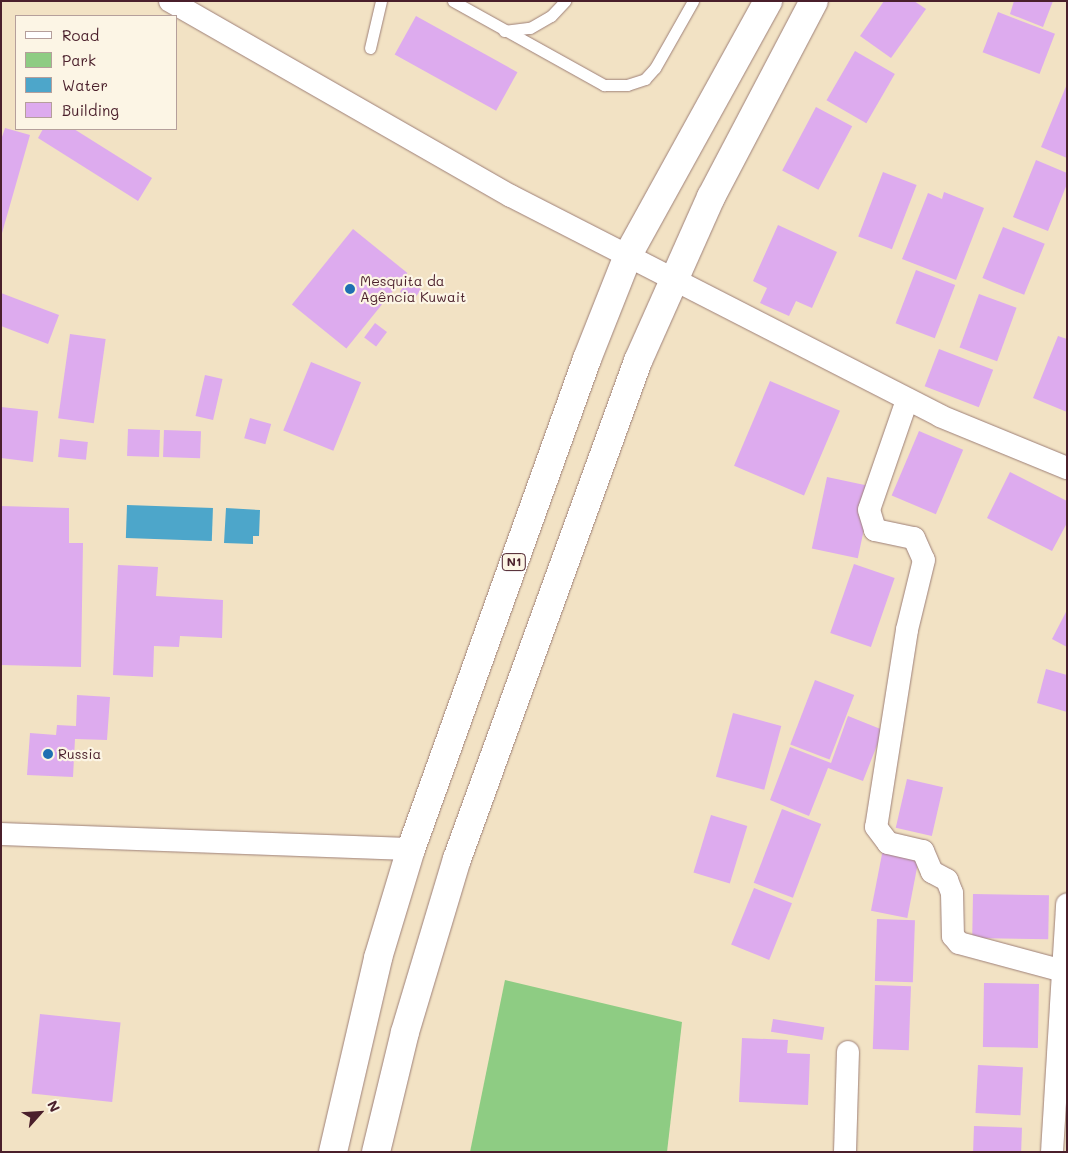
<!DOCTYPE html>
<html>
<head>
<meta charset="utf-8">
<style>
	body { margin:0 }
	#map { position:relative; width:1068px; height:1153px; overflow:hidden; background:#f2e2c4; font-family:Mali,sans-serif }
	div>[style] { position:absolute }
	.green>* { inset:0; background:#8ecc83 }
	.water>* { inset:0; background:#4da6ca; transform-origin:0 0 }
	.building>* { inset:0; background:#ddabee; transform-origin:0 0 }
	.roads { filter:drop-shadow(0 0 1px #9e8078) drop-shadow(0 0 1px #9e8078) }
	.lane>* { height:11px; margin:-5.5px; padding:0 5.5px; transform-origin:5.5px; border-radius:5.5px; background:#fff }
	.street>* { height:22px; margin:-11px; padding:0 11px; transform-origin:11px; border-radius:11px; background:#fff }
	.primary>* { height:28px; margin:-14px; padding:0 14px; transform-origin:14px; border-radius:14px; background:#fff }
	.dots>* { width:14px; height:14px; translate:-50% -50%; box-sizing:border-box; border:2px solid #fcf5e5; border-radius:50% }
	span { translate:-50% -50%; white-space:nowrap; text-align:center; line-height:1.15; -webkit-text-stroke:4.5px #fcf5e5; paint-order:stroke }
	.shield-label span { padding:1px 4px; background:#fcf5e5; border:1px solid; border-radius:4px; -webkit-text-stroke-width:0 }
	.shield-label { font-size:12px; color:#4a1f2b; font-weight:700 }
	.poi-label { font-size:14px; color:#4a1f2b }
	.left { translate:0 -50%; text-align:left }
	.frame { position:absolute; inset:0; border:2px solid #4a1f2b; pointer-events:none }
	.legend { position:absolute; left:15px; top:15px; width:162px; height:115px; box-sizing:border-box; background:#fcf5e5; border:1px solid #b59f9b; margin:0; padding:6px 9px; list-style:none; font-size:15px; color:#4a1f2b }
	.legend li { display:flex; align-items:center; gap:10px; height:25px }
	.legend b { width:25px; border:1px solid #b59f9b }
	.north { position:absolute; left:15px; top:1088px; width:50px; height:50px; -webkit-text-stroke:4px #fcf5e5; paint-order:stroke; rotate:64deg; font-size:14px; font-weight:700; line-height:20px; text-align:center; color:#4a1f2b }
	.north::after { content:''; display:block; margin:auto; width:18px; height:22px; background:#4a1f2b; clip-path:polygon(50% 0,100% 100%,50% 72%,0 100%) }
</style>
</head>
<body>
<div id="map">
	<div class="green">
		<div style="clip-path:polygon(505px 980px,682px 1022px,667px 1152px,470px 1152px)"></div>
	</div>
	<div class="water">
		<div style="left:127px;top:505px;width:86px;height:33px;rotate:2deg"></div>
		<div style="clip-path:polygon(226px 508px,260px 510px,259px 536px,253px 536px,253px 544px,224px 543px)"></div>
	</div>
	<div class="building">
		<div style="clip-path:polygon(884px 1px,914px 1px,926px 9px,891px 58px,860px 36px)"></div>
		<div style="clip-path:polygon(1014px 1px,1053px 1px,1043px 27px,1010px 14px)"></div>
		<div style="left:998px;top:12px;width:61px;height:43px;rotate:21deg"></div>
		<div style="left:416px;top:16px;width:116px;height:44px;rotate:29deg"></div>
		<div style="left:855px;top:51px;width:46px;height:57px;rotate:30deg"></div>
		<div style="clip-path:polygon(1067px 84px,1067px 158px,1041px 147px)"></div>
		<div style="left:816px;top:107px;width:41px;height:72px;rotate:28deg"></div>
		<div style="clip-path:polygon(5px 128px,30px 135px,2px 233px,1px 140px)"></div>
		<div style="clip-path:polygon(43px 129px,74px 129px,152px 178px,138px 201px,38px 138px)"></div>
		<div style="clip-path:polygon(1036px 160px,1067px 173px,1067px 184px,1048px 231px,1013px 217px)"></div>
		<div style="left:883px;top:172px;width:36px;height:69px;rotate:21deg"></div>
		<div style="clip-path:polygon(944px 192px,984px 208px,956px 280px,902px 259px,928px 193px,942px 199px)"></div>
		<div style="clip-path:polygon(778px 225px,837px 252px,812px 308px,796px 301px,789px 316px,760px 303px,767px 288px,753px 281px)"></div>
		<div style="left:1003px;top:227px;width:45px;height:55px;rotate:22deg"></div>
		<div style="left:353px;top:229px;width:70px;height:97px;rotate:39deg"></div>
		<div style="left:916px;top:270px;width:42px;height:57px;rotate:21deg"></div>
		<div style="left:408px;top:280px;width:16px;height:14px;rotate:35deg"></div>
		<div style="clip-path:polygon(1px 293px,59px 315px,48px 344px,1px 326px)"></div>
		<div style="left:979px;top:294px;width:40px;height:57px;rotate:20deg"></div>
		<div style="left:375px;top:323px;width:15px;height:18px;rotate:37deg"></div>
		<div style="left:70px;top:334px;width:36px;height:85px;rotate:8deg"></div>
		<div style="clip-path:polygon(1058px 336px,1067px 339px,1067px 412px,1033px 398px)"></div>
		<div style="left:939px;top:349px;width:58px;height:40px;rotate:21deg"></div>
		<div style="left:311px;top:362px;width:54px;height:74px;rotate:22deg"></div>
		<div style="left:205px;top:375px;width:18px;height:42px;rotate:13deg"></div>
		<div style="left:770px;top:381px;width:76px;height:92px;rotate:23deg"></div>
		<div style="clip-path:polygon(1px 407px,38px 411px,33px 462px,1px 458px)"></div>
		<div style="left:250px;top:418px;width:22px;height:21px;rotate:16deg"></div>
		<div style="left:128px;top:429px;width:32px;height:27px;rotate:2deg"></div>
		<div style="left:164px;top:430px;width:37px;height:27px;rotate:2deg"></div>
		<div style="left:919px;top:431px;width:48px;height:70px;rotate:23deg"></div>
		<div style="left:60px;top:439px;width:28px;height:18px;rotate:6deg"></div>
		<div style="clip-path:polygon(1010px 472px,1067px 501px,1067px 523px,1052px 551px,987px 518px)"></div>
		<div style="left:827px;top:477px;width:47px;height:73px;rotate:12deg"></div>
		<div style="clip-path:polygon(1px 506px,69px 508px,69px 543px,83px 543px,81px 667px,1px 665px)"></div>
		<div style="left:854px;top:564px;width:43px;height:73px;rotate:19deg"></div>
		<div style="clip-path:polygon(118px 565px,158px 567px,156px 596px,223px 600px,222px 638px,180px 636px,179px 647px,154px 646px,153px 677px,113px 675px)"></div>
		<div style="clip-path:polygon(1067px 610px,1067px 647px,1052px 639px)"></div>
		<div style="clip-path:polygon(1046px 669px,1067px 675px,1067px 712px,1037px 703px)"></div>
		<div style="left:815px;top:680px;width:42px;height:69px;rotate:21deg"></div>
		<div style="clip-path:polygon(77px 695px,110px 697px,107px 740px,75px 739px,73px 777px,27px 775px,30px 733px,56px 735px,57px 725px,76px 726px)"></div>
		<div style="left:733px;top:713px;width:50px;height:66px;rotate:15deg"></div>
		<div style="clip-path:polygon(848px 716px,883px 730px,863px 781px,828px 768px,809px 816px,770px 800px,790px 747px,831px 763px)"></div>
		<div style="left:907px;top:779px;width:37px;height:50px;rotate:13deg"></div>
		<div style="left:782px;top:809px;width:42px;height:79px;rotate:21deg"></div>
		<div style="left:711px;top:815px;width:38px;height:60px;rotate:17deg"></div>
		<div style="left:883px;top:849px;width:37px;height:63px;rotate:11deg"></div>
		<div style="left:754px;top:888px;width:41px;height:61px;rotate:22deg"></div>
		<div style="left:973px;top:894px;width:76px;height:44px;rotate:1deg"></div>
		<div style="left:877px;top:919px;width:38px;height:62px;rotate:2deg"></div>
		<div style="left:984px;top:983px;width:55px;height:64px;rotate:1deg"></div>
		<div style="left:875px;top:985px;width:36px;height:64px;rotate:2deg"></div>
		<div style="left:40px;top:1014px;width:81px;height:80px;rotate:6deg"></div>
		<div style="left:773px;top:1019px;width:52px;height:13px;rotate:9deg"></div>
		<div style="clip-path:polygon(742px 1038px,788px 1040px,787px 1053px,810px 1054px,808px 1105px,739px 1102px)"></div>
		<div style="left:978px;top:1065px;width:45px;height:48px;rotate:3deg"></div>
		<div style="left:974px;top:1126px;width:48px;height:26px;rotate:2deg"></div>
	</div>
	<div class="roads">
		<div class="lane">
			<div style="left:453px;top:1px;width:173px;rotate:29.1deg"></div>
			<div style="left:604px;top:85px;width:23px"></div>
			<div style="left:627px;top:85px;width:19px;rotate:-18deg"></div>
			<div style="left:645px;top:79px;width:15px;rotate:-48deg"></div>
			<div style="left:655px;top:68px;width:77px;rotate:-60.4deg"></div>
			<div style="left:504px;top:31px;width:26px;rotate:-7deg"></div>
			<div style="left:530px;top:28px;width:24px;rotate:-30deg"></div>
			<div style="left:551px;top:16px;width:21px;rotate:-47deg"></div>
			<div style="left:370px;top:48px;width:48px;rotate:-76.8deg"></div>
		</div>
		<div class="street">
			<div style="left:170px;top:1px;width:393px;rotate:29.8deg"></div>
			<div style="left:511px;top:196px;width:482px;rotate:27.1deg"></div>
			<div style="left:940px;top:416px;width:137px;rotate:22.3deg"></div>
			<div style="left:907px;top:400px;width:116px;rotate:109.1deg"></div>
			<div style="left:869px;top:510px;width:21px;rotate:73deg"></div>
			<div style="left:875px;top:530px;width:40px;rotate:12deg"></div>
			<div style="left:914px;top:538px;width:24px;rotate:66deg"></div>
			<div style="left:924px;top:560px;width:72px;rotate:103.7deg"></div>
			<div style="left:907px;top:630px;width:199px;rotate:98.9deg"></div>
			<div style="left:876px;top:827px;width:20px;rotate:53deg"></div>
			<div style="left:888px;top:843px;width:36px;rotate:13deg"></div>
			<div style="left:923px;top:851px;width:23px;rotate:67deg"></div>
			<div style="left:932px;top:872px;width:17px;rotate:28deg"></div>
			<div style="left:947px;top:880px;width:14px;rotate:69deg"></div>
			<div style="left:952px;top:893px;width:43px;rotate:88.7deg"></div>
			<div style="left:953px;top:936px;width:9px;rotate:49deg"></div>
			<div style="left:959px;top:943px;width:105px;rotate:15deg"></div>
			<div style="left:1px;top:834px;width:410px;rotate:2.1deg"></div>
			<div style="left:845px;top:1152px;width:100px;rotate:-88.3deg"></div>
			<div style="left:1052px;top:1152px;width:248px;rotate:-86.5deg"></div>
		</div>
		<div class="primary">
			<div style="left:333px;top:1152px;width:199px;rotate:-76.9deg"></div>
			<div style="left:378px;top:958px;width:114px;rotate:-73.2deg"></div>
			<div style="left:411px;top:849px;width:521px;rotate:-70.24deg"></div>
			<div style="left:587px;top:359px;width:114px;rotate:-68.4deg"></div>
			<div style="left:629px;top:253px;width:288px;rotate:-61.1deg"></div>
			<div style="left:376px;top:1152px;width:123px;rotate:-76.4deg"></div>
			<div style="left:405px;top:1032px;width:181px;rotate:-73.3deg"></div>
			<div style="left:457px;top:859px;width:530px;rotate:-70.03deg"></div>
			<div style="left:638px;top:361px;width:180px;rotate:-66deg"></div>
			<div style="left:711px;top:197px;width:221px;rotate:-62.3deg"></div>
		</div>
	</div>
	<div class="dots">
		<div style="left:350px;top:289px;background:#1f6fb2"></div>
		<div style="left:48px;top:754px;background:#1f6fb2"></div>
	</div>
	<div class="shield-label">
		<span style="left:514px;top:562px">N1</span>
	</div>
	<div class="poi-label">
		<span class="left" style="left:360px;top:289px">Mesquita da<br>Agência Kuwait</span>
		<span class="left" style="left:58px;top:754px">Russia</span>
	</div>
	<div class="frame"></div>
	<ul class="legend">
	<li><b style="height:6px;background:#fff"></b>Road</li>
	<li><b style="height:14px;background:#8ecc83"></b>Park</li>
	<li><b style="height:14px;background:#4da6ca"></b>Water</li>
	<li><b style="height:14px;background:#ddabee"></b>Building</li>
	</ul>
	<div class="north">N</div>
</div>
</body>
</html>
